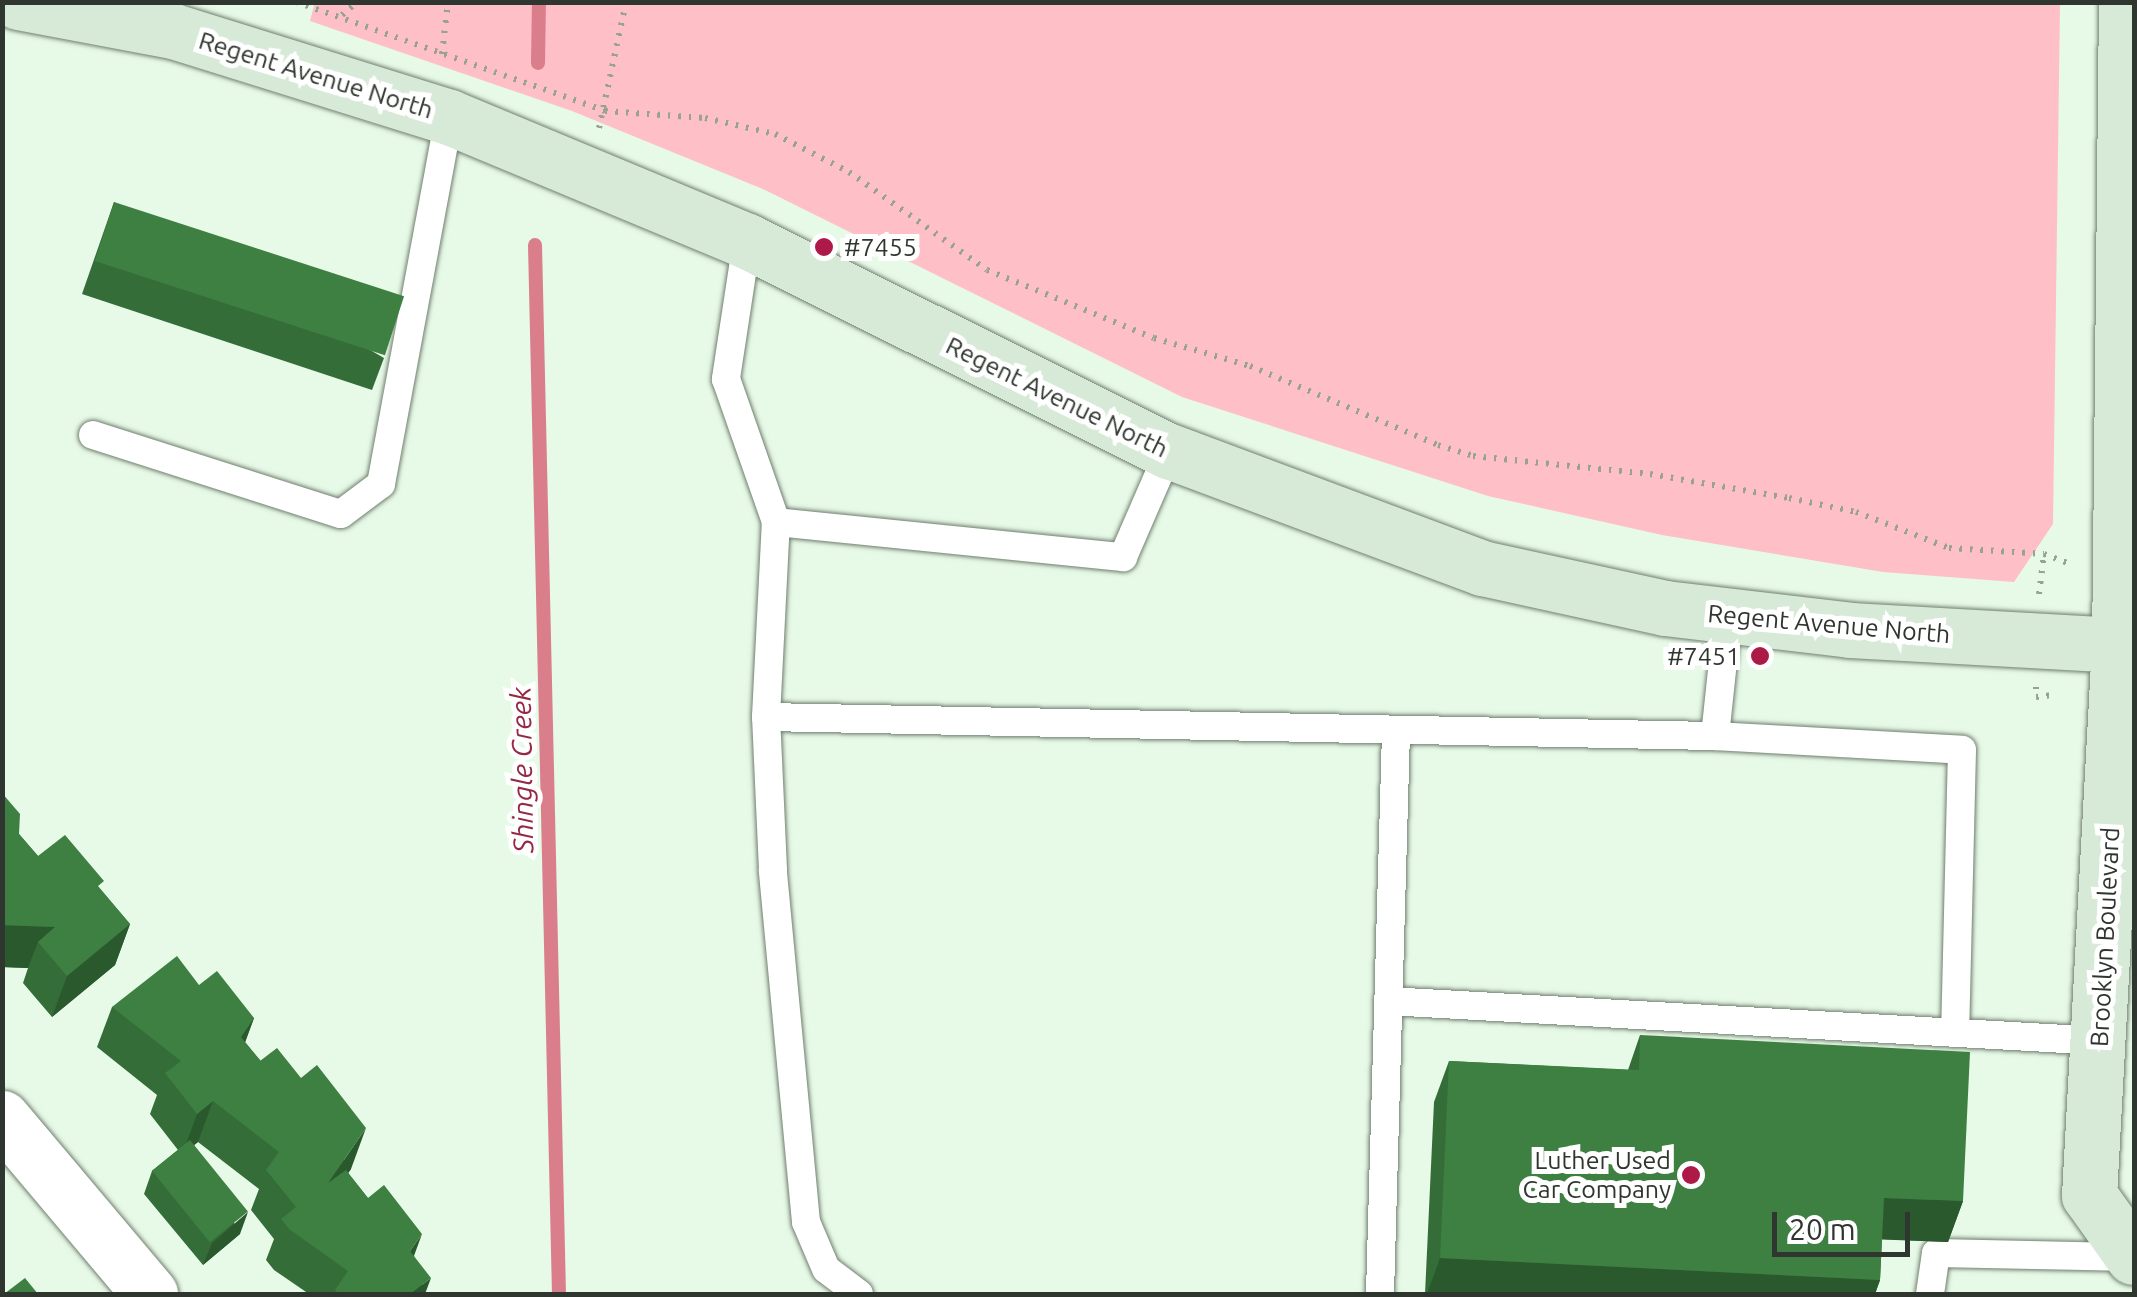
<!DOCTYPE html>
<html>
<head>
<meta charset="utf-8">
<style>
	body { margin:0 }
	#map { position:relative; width:2137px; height:1297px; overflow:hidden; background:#e7f9e7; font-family:Ubuntu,sans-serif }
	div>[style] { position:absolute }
	.green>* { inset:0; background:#ffbfc7 }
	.stream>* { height:14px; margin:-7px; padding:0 7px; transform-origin:7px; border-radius:7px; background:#da7e8b }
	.path>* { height:6px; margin-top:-3px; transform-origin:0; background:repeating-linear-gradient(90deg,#95a295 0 2.5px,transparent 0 10.5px) }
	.roads { filter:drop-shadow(0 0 2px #6f7f6f) drop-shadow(0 0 2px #6f7f6f) }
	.lane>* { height:28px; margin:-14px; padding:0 14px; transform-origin:14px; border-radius:14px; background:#fff }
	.street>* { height:55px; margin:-27.5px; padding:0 27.5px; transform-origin:27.5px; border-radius:27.5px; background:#fff }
	.secondary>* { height:55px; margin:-27.5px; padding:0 27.5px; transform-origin:27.5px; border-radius:27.5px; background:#d7ead8 }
	.wall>* { inset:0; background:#356d39 }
	.shaded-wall>* { inset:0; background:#2b592e }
	.building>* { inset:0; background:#3e7f42; transform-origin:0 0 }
	.dots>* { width:28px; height:28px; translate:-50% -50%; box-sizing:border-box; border:5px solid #fff; border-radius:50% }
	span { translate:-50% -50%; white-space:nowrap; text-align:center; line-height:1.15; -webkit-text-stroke:10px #fff; paint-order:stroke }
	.street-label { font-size:25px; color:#2f352f }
	.poi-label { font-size:25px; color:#2f352f }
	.left { translate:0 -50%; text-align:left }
	.right { translate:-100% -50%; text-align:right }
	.water-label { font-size:28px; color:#952843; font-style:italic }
	.frame { position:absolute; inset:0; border:5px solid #2f352f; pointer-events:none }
	.scale { position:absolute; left:1772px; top:1212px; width:138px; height:45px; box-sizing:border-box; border:5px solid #2f352f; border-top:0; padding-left:12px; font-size:30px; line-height:35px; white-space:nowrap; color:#2f352f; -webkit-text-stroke:8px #fff; paint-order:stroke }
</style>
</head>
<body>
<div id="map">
	<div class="green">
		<div style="clip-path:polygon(315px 2px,2060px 3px,2053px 524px,2014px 582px,1883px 572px,1662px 535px,1488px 496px,1182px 397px,765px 190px,572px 111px,310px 21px)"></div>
	</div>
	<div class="stream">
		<div style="left:538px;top:63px;width:61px;rotate:-89.1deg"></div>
		<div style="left:535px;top:245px;width:1049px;rotate:88.69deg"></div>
	</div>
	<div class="path">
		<div style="left:296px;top:2px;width:328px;rotate:19.4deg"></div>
		<div style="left:605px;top:111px;width:100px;rotate:4deg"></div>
		<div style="left:705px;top:118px;width:72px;rotate:12.9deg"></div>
		<div style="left:775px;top:134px;width:83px;rotate:27.2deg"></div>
		<div style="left:849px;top:172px;width:169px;rotate:35.4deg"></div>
		<div style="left:987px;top:270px;width:180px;rotate:22.2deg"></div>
		<div style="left:1154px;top:338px;width:100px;rotate:16.3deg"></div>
		<div style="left:1250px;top:366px;width:204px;rotate:22.8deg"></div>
		<div style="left:1438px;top:445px;width:37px;rotate:17deg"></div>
		<div style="left:1473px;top:456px;width:178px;rotate:5.8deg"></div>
		<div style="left:1650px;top:474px;width:141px;rotate:9.8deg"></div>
		<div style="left:1789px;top:498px;width:68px;rotate:11.8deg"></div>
		<div style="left:1856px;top:512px;width:100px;rotate:21.2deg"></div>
		<div style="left:1949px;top:548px;width:95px;rotate:3.6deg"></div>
		<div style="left:2044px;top:554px;width:28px;rotate:21deg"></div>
		<div style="left:342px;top:15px;width:20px;rotate:-41deg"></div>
		<div style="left:442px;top:54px;width:52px;rotate:-83.4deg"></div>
		<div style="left:599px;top:128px;width:129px;rotate:-77.9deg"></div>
		<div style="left:2039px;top:594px;width:40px;rotate:-82.9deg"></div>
		<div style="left:2036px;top:687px;width:10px;rotate:90deg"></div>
		<div style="left:2036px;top:697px;width:17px;rotate:-7deg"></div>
	</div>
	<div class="roads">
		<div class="lane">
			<div style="left:747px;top:241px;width:140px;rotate:98.7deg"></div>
			<div style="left:726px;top:379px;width:151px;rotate:70.7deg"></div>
			<div style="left:93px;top:435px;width:260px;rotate:17.7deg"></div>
			<div style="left:341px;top:514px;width:50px;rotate:-36.9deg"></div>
			<div style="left:381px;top:484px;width:373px;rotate:-79.5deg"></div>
			<div style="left:766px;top:717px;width:949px;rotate:1.15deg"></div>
			<div style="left:1715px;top:736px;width:247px;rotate:3.2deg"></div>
			<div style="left:1962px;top:750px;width:282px;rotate:91.4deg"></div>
			<div style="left:1715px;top:736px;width:122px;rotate:-83.9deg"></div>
			<div style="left:1388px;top:1001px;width:714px;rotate:3.21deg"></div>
			<div style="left:859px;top:1294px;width:41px;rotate:-142.9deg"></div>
			<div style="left:826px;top:1269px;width:51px;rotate:-113.1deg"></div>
			<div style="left:806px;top:1222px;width:354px;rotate:-95.4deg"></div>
			<div style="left:773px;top:870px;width:153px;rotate:-92.6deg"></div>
			<div style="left:766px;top:717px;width:195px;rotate:-87.1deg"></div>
			<div style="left:776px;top:522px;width:349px;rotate:5.8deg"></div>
			<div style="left:1123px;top:557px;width:116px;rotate:-66.5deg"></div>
			<div style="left:1380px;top:1294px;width:561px;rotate:-88.37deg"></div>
			<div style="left:1930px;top:1294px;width:41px;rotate:-81.7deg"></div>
			<div style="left:1936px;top:1253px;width:197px;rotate:1.2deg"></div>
		</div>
		<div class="street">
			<div style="left:2px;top:1118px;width:230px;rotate:49.9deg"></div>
		</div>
		<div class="secondary">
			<div style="left:18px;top:2px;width:158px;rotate:10.6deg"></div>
			<div style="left:173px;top:31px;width:289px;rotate:17.3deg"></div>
			<div style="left:449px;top:117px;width:323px;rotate:22.6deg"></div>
			<div style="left:747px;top:241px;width:471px;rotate:26.5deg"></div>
			<div style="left:1169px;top:451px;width:334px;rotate:20.5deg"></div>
			<div style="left:1482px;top:568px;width:187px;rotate:12.3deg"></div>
			<div style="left:1665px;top:608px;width:187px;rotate:6.7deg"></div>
			<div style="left:1851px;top:630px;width:283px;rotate:3.2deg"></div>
			<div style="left:2126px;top:2px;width:643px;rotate:90.62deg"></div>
			<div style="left:2119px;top:645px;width:551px;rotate:93.12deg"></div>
			<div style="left:2089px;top:1195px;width:76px;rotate:54.6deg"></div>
		</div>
	</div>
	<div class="wall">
		<div style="clip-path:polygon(114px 202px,384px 358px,372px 390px,82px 294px)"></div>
		<div style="clip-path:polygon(2px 781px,3px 794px,19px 834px,38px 856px,101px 890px,130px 924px,115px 965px,52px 1017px,23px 983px,28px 968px,2px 967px)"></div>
		<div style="clip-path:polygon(199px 985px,254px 1018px,245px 1042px,351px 1169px,348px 1173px,414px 1256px,425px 1294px,309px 1294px,274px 1270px,266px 1260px,274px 1239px,251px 1210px,259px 1189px,198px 1142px,194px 1145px,240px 1234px,203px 1265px,144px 1194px,152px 1171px,178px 1150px,150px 1114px,157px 1095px,97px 1047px,112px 1007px)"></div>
		<div style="clip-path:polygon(1640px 1035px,1963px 1201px,1948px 1242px,1882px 1239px,1880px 1280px,1875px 1294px,1425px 1294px,1434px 1102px,1449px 1061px,1628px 1070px)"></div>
	</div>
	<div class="shaded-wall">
		<div style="clip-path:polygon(130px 924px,115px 965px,52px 1017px,67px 976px)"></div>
		<div style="clip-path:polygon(2px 925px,55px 927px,38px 942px,28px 968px,2px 967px)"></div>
		<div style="clip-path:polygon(254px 1018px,239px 1059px,241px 1037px)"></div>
		<div style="clip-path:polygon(213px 1101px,198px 1142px,182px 1155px,197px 1114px)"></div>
		<div style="clip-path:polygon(366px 1128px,351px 1169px,313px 1224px,328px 1183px)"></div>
		<div style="clip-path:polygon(1884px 1198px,1963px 1201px,1948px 1242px,1869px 1239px)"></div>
		<div style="clip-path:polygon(248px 1212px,240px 1234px,203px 1265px,212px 1243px)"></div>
		<div style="clip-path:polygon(422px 1234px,407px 1275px,410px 1251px)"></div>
		<div style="clip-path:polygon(1440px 1258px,1880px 1280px,1875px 1294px,1427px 1294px)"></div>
		<div style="clip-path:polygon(431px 1278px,425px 1294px,410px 1294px)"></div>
	</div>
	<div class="building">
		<div style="left:114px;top:202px;width:305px;height:62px;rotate:18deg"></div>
		<div style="clip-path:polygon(2px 793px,20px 814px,19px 834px,38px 856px,65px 835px,104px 881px,98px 886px,130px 924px,67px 976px,38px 942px,55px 927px,2px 925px)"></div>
		<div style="clip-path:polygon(177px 956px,199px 985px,217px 971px,254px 1018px,241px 1037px,260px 1061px,277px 1048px,301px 1078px,317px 1065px,366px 1128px,328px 1183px,346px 1170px,368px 1198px,384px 1185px,422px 1234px,410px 1251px,431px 1278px,410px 1294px,339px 1294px,335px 1290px,348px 1271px,289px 1229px,281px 1219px,296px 1207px,266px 1170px,279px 1152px,213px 1101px,197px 1114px,165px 1073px,181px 1061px,112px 1007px)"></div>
		<div style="clip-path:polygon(1640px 1035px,1970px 1052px,1963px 1201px,1884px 1198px,1880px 1280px,1440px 1258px,1449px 1061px,1639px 1070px)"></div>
		<div style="left:190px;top:1140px;width:92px;height:49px;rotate:51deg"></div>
		<div style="clip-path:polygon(25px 1278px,38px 1294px,4px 1294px)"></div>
	</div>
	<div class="dots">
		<div style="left:824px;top:247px;background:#ae1a47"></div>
		<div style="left:1760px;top:656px;background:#ae1a47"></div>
		<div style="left:1691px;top:1175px;background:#ae1a47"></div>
	</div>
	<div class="street-label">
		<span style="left:316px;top:75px;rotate:17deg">Regent Avenue North</span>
		<span style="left:1057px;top:397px;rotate:26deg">Regent Avenue North</span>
		<span style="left:1829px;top:624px;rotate:5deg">Regent Avenue North</span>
		<span style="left:2105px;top:937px;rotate:-87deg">Brooklyn Boulevard</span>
	</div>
	<div class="poi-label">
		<span class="left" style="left:844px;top:247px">#7455</span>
		<span class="right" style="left:1740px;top:656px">#7451</span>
		<span class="right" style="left:1671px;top:1175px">Luther Used<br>Car Company</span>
	</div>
	<div class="water-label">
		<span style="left:522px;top:770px;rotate:-91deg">Shingle Creek</span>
	</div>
	<div class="frame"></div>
	<div class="scale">20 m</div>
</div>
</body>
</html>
